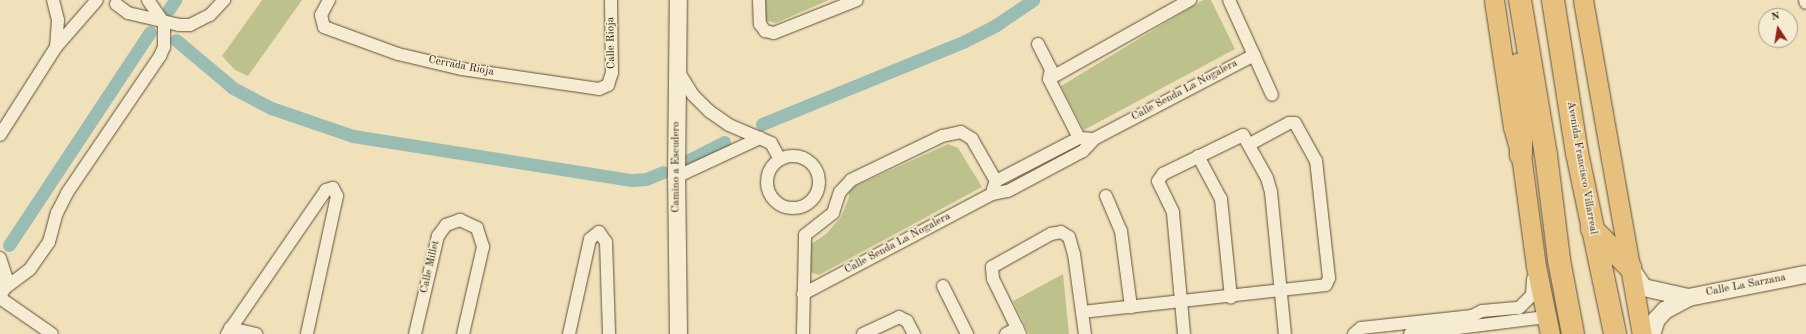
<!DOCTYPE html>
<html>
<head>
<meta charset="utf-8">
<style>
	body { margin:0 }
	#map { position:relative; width:1806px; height:334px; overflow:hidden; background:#f0e1bb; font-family:"Old Standard TT",serif }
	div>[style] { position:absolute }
	.green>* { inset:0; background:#bdc28d }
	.canal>* { height:13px; margin:-6.5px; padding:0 6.5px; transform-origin:6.5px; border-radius:6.5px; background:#9abdb3 }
	.roads { filter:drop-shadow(0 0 1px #615036) drop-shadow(0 0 1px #615036) }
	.street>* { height:12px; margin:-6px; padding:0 6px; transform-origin:6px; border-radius:6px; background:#f5ecd3 }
	.street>.ring { margin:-6px; padding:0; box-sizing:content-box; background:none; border:12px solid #f5ecd3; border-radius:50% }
	.secondary>* { height:17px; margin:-8.5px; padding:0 8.5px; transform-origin:8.5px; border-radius:8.5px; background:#f5ecd3 }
	.primary>* { height:19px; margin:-9.5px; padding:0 9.5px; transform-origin:9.5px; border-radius:9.5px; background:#e8c07e }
	.highway>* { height:22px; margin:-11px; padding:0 11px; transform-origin:11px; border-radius:11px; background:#e8c07e }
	span { translate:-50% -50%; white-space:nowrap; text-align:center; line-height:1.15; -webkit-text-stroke:3px #f5ecd3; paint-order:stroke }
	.street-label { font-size:11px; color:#31200a }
	.north { position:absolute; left:1758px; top:8px; width:40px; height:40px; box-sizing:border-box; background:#f5ecd3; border:1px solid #a79a83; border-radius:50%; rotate:348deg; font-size:11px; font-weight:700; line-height:16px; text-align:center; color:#31200a }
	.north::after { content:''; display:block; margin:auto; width:14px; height:18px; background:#8f2418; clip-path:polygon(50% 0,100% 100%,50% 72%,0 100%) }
</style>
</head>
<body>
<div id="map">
	<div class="green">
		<div style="clip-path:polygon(262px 0,302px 0,248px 76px,235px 70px,222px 56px)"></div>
		<div style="clip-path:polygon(765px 0,829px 0,776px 23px,764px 20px)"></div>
		<div style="clip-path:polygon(1203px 0,1211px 0,1235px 49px,1084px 130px,1061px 86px)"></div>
		<div style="clip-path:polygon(948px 144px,958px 148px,982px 187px,819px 275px,809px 272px,811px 244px,826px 234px,841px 217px,849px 197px,849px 189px)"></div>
		<div style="clip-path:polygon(1063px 274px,1069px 334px,1029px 334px,1013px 301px)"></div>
	</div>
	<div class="canal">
		<div style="left:169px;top:9px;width:11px;rotate:-56deg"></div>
		<div style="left:176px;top:40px;width:75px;rotate:40.1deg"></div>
		<div style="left:233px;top:88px;width:43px;rotate:27.8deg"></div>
		<div style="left:271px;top:108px;width:87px;rotate:18.9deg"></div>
		<div style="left:353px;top:136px;width:282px;rotate:9deg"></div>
		<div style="left:632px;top:180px;width:14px;rotate:-4deg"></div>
		<div style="left:646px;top:179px;width:18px;rotate:-22deg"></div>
		<div style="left:762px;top:124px;width:219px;rotate:-22.2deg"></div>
		<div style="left:965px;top:41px;width:35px;rotate:-27deg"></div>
		<div style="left:996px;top:25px;width:45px;rotate:-34deg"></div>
		<div style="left:685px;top:162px;width:44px;rotate:-27.1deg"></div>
		<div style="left:9px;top:245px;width:255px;rotate:-56.5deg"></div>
	</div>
	<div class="roads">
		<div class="street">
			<div style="left:53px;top:0;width:21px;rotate:76deg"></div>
			<div style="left:58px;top:20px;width:27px;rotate:94deg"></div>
			<div style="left:329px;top:0;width:17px;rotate:118deg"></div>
			<div style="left:321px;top:15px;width:12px;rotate:76deg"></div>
			<div style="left:324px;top:27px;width:79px;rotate:20deg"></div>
			<div style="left:398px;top:54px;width:66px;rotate:13.2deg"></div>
			<div style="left:462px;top:69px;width:138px;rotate:8.3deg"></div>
			<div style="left:599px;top:89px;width:10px;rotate:-24deg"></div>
			<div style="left:608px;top:85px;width:13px;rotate:-72deg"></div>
			<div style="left:612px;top:73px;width:73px;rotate:-90.8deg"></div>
			<div style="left:759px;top:0;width:24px;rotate:88deg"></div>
			<div style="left:760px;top:24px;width:9px;rotate:54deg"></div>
			<div style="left:765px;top:31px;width:9px;rotate:13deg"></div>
			<div style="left:774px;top:33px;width:89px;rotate:-21.7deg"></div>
			<div style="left:1229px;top:0;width:104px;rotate:65.6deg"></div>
			<div style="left:1805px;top:0;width:3px;rotate:72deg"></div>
			<div style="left:116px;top:4px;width:15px;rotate:37deg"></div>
			<div style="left:128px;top:13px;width:52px;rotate:13.2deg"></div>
			<div style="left:179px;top:25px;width:11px"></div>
			<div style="left:190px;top:25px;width:22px;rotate:-27deg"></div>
			<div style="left:210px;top:15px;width:21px;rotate:-47deg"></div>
			<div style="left:1038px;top:44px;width:28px;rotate:63deg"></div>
			<div style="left:1051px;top:69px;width:10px;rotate:101deg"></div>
			<div style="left:1049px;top:79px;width:66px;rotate:63deg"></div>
			<div style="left:678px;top:71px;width:28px;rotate:58deg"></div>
			<div style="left:693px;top:95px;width:23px;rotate:45deg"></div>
			<div style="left:709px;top:111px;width:24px;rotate:35deg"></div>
			<div style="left:729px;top:125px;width:46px;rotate:23.2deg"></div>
			<div style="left:771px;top:143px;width:18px;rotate:61deg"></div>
			<div style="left:1049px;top:79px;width:162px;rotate:-29.3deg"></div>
			<div style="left:0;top:135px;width:104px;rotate:-57.5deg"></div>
			<div style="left:56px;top:47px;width:62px;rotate:-48.9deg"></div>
			<div class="ring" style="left:767px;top:156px;width:40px;height:40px"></div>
			<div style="left:1198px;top:156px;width:49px;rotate:61.9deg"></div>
			<div style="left:1221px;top:199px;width:99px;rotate:84.2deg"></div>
			<div style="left:676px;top:177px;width:93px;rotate:-24.9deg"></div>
			<div style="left:993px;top:189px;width:9px;rotate:-69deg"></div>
			<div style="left:996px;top:181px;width:93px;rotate:-27.4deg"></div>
			<div style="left:1079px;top:138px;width:15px;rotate:4deg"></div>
			<div style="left:1106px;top:196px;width:38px;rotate:67deg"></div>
			<div style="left:1121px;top:231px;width:77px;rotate:82.5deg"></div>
			<div style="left:0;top:258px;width:20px;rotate:72deg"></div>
			<div style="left:6px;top:277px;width:15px;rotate:101deg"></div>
			<div style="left:943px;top:286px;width:54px;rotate:63.4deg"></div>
			<div style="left:5px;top:288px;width:31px;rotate:-37deg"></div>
			<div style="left:30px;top:269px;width:33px;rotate:-55deg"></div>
			<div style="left:49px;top:242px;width:30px;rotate:-75deg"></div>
			<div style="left:57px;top:213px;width:22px;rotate:-63deg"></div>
			<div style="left:67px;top:193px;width:166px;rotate:-55.8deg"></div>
			<div style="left:160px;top:56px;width:10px;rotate:-66deg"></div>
			<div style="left:164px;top:47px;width:24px;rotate:-90deg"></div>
			<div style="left:164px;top:23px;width:28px;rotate:-125deg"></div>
			<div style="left:803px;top:294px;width:214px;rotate:-27.9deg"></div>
			<div style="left:992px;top:194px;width:16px;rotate:-11deg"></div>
			<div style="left:1008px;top:191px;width:85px;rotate:-28.1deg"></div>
			<div style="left:1083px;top:151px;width:16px;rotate:-47deg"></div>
			<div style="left:1094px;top:139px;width:181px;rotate:-27.7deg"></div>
			<div style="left:0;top:298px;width:63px;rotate:34.7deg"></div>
			<div style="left:1082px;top:312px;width:245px;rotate:-6.3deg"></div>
			<div style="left:1326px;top:285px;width:8px;rotate:-67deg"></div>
			<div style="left:1329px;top:278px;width:118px;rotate:-96.3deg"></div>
			<div style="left:1316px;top:161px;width:43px;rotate:-118.9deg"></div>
			<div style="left:1295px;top:123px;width:6px;rotate:180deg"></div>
			<div style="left:1289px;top:123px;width:44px;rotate:151.7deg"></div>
			<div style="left:230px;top:328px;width:27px;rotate:13deg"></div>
			<div style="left:227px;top:334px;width:175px;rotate:-55.5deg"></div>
			<div style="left:326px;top:190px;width:7px;rotate:-16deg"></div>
			<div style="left:333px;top:188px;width:9px;rotate:63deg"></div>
			<div style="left:337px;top:196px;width:141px;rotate:102.3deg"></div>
			<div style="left:415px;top:334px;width:101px;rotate:-76.8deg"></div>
			<div style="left:438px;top:236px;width:14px;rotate:-54deg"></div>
			<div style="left:446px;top:225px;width:15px;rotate:-20deg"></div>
			<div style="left:460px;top:220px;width:19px;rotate:25deg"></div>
			<div style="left:477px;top:228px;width:20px;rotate:72deg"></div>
			<div style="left:483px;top:247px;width:89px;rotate:102.9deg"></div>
			<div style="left:569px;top:334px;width:97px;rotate:-77.5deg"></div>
			<div style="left:590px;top:239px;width:11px;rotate:-38deg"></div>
			<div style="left:599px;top:232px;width:12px;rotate:55deg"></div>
			<div style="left:606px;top:242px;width:92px;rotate:88.1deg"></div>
			<div style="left:803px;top:334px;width:99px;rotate:-88.8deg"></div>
			<div style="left:805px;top:235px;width:36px;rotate:-38deg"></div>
			<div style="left:833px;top:213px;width:22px;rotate:-72deg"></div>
			<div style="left:840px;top:192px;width:16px;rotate:-47deg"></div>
			<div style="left:851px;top:180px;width:101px;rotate:-25.8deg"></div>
			<div style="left:942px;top:136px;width:19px;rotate:-12deg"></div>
			<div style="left:961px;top:132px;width:13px;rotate:32deg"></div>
			<div style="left:972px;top:139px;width:48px;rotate:60.3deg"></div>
			<div style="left:863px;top:334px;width:40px;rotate:-25deg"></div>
			<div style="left:899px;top:317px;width:9px;rotate:27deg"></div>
			<div style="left:907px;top:321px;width:15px;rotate:62deg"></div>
			<div style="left:1006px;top:334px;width:13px;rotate:-29deg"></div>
			<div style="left:1020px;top:334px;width:61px;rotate:-116.1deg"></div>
			<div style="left:993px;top:279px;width:12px;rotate:-95deg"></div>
			<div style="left:992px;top:267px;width:68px;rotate:-29.2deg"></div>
			<div style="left:1051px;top:234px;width:10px;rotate:-11deg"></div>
			<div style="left:1061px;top:232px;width:9px;rotate:32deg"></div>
			<div style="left:1069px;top:237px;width:18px;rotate:74deg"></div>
			<div style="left:1074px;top:254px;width:81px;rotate:82.2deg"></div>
			<div style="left:1184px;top:334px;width:122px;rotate:-95.2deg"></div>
			<div style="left:1173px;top:212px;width:34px;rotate:-116deg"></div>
			<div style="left:1158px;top:181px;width:9px;rotate:-54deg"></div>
			<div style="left:1163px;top:174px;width:89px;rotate:-26deg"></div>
			<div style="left:1243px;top:135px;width:49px;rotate:60.8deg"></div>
			<div style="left:1267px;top:178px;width:15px;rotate:74deg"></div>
			<div style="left:1271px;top:192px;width:143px;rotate:84.4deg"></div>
			<div style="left:1354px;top:334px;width:9px;rotate:-41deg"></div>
			<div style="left:1361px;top:328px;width:112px;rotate:-6.2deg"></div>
			<div style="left:1472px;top:316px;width:11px;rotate:-27deg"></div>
			<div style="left:1482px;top:311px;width:37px;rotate:-5deg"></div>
			<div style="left:1519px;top:308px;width:18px;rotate:-45deg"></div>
			<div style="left:1532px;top:295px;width:16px;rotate:-86deg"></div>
			<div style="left:1410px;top:334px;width:137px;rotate:-7.1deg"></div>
		</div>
		<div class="secondary">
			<div style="left:1631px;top:269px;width:22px;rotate:56deg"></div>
			<div style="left:1643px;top:287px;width:46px;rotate:12.5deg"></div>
			<div style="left:1688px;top:297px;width:118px;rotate:-11.2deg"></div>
			<div style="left:678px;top:334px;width:157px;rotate:-90.7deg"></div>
			<div style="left:676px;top:177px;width:177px;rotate:-89.4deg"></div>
			<div style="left:1651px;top:334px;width:16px;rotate:-72deg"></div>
			<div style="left:1656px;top:319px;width:12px;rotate:-48deg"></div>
			<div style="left:1664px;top:310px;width:27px;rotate:-28deg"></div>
		</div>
		<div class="primary">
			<div style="left:1494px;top:0;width:128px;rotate:81.5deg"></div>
			<div style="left:1513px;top:127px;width:29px;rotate:74deg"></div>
			<div style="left:1521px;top:155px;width:112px;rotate:82.3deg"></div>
			<div style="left:1536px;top:266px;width:69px;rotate:78.4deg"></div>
			<div style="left:1583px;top:0;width:339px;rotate:80deg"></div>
		</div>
		<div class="highway">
			<div style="left:1520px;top:0;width:157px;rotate:80.5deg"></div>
			<div style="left:1546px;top:155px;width:106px;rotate:82.9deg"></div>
			<div style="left:1559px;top:260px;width:75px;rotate:79.3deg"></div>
			<div style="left:1553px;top:0;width:155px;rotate:81.1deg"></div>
			<div style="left:1577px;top:153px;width:185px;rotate:78.1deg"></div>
			<div style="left:1518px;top:65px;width:56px;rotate:85.9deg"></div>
			<div style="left:1522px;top:121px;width:34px;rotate:92deg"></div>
			<div style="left:1592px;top:229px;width:54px;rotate:45deg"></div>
		</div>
	</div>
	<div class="street-label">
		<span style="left:612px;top:43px;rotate:-91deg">Calle Rioja</span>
		<span style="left:461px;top:67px;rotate:11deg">Cerrada Rioja</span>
		<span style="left:1185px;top:91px;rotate:-28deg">Calle Senda La Nogalera</span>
		<span style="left:677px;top:167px;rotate:-90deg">Camino a Escudero</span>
		<span style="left:1581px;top:168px;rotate:80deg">Avenida Francisco Villarreal</span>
		<span style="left:898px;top:244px;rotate:-28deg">Calle Senda La Nogalera</span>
		<span style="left:431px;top:267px;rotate:-77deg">Calle Millet</span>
		<span style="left:1746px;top:286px;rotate:-11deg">Calle La Sarzana</span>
	</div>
	<div class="north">N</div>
</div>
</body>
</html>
